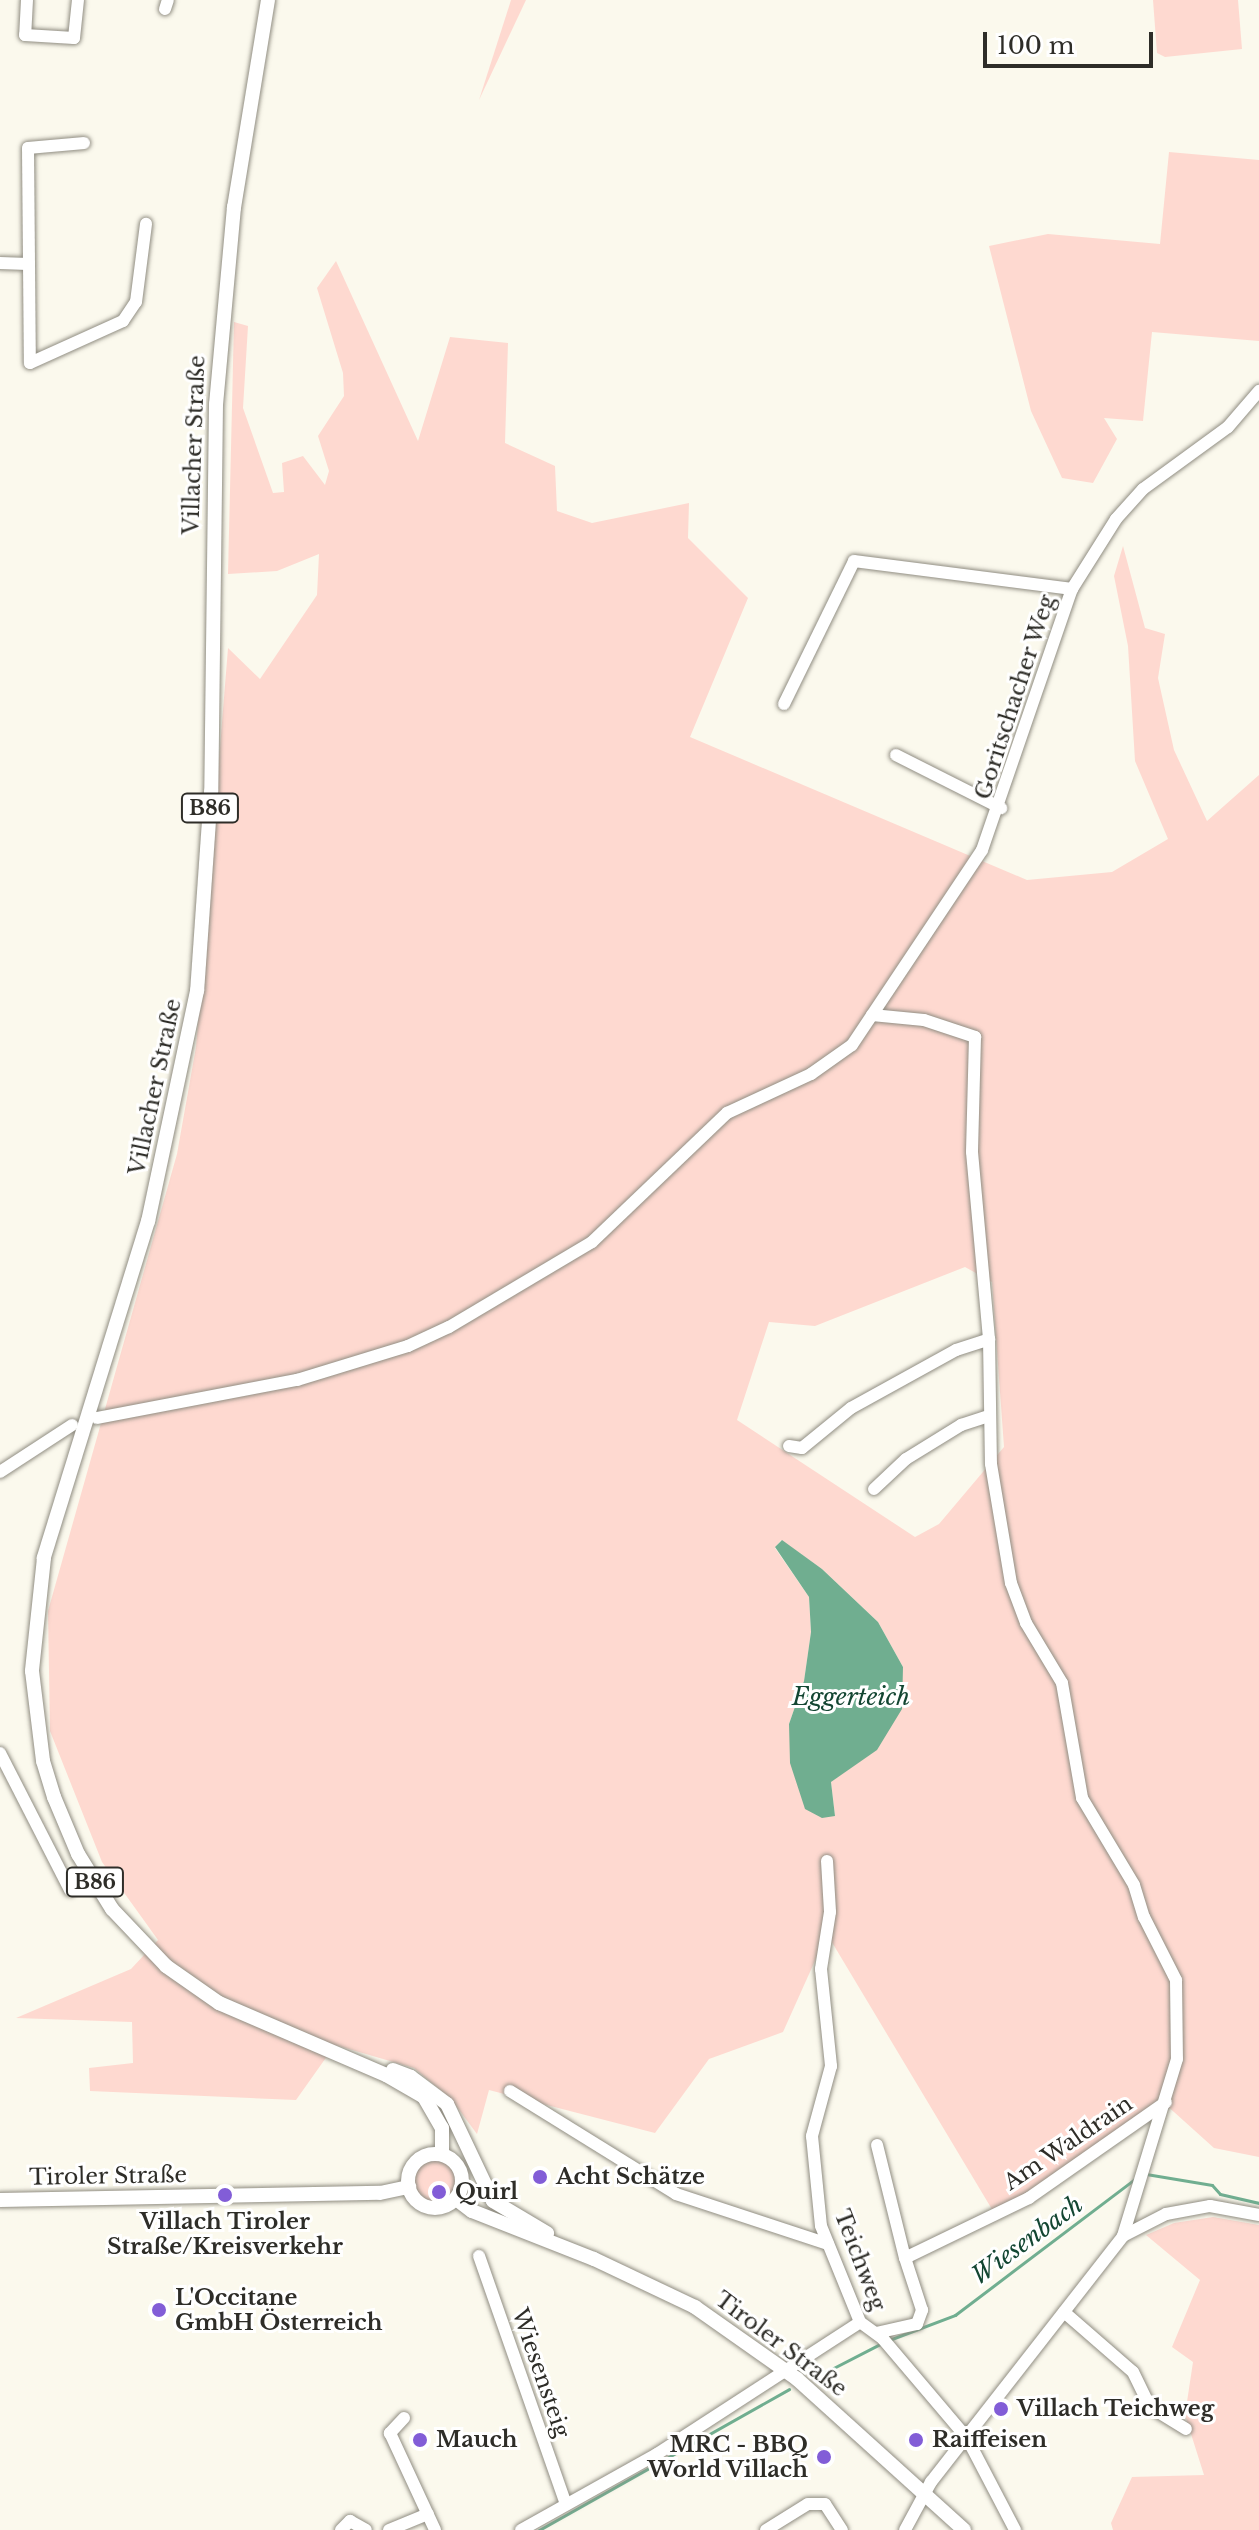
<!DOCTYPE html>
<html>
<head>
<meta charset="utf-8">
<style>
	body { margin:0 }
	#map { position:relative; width:1259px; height:2530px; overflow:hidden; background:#fbf9ed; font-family:"Libre Baskerville",serif }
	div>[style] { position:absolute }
	.green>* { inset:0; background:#fed9d0 }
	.round { border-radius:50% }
	.water>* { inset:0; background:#70ae90 }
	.stream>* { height:3px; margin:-1.5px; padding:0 1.5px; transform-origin:1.5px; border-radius:1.5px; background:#70ae90 }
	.roads { filter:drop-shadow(0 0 2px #908d82) drop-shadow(0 0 2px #908d82) }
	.minor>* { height:12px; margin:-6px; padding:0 6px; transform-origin:6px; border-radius:6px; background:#fff }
	.major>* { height:14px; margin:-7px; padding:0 7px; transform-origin:7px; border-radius:7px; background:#fff }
	.major>.ring { margin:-7px; padding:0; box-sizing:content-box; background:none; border:14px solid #fff; border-radius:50% }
	.dots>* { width:22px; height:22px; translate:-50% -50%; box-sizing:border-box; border:4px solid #fff; border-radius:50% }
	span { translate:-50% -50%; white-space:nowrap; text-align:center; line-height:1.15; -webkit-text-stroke:6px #fff; paint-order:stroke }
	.shield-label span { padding:2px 6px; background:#fff; border:2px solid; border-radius:6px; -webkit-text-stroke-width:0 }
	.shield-label { font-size:20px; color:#2e2d28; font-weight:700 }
	.street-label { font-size:22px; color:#2e2d28 }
	.poi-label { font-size:22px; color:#2e2d28; font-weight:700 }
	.left { translate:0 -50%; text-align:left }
	.right { translate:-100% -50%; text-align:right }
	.water-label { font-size:24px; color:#134632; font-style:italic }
	.scale { position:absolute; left:983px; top:32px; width:170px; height:36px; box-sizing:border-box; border:4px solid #2e2d28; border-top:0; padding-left:10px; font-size:24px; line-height:28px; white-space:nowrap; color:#2e2d28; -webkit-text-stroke:6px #fff; paint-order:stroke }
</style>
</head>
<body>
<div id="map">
	<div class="green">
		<div style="clip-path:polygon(511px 0,526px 0,479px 100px)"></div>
		<div style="clip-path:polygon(1153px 0,1238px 0,1242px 49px,1165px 57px,1157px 53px)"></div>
		<div style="clip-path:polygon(1169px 152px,1259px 160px,1259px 341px,1152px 332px,1143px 421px,1104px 418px,1117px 439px,1093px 483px,1062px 478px,1031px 411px,989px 246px,1048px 234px,1160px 244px)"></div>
		<div style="clip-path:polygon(evenodd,336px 261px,418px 441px,450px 337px,508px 343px,505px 443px,555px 466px,557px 511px,592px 523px,689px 503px,688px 538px,748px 598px,690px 737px,1027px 880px,1112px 872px,1168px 839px,1135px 761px,1128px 646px,1114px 576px,1123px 546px,1145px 628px,1165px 634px,1158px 678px,1174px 750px,1207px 821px,1259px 775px,1259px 2157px,1214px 2148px,1164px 2103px,1028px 2197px,993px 2211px,827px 1934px,783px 2032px,709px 2059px,655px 2133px,489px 2090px,477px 2134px,451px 2099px,414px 2068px,335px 2045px,296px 2100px,90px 2091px,89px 2068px,133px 2063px,132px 2022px,16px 2018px,131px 1969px,158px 1940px,102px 1862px,50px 1731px,48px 1611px,177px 1154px,196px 1047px,228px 648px,260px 679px,317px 595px,319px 554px,277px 571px,228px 574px,234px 322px,248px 326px,243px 408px,273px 493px,284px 492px,282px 463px,303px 456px,325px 485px,329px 471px,318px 436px,344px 396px,343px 373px,317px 288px,336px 261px,965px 1267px,992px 1282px,1004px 1447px,939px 1524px,915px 1537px,737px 1420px,769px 1322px,815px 1326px,965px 1267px,336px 261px,781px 1540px,822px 1569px,878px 1622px,903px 1667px,831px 1782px,835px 1816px,789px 1724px,804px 1681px,811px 1632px,809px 1597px,775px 1548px,781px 1540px)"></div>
		<div class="round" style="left:413px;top:2159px;width:44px;height:44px"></div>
		<div style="clip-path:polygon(1213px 2217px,1259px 2225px,1259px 2530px,1113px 2530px,1111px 2523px,1132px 2477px,1204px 2475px,1185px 2415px,1193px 2362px,1172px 2347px,1200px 2280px,1146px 2235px,1174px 2223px)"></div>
	</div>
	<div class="water">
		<div style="clip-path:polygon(782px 1540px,822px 1569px,878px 1622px,903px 1667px,902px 1709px,877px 1750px,831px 1782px,835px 1816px,822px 1818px,805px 1809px,790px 1763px,789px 1724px,804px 1681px,811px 1632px,809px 1597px,775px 1547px)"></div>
	</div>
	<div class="stream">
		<div style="left:1146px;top:2174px;width:67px;rotate:9.5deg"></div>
		<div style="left:1212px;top:2185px;width:12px;rotate:48deg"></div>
		<div style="left:1220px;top:2194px;width:40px;rotate:13deg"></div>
		<div style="left:889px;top:2340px;width:71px;rotate:-20.7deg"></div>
		<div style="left:955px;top:2315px;width:226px;rotate:-37.1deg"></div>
		<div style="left:816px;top:2377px;width:74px;rotate:-27.3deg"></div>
		<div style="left:539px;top:2530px;width:287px;rotate:-29.4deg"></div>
	</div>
	<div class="roads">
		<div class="minor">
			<div style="left:27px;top:0;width:35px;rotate:93deg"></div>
			<div style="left:25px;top:35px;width:49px;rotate:3.5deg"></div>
			<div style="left:74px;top:38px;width:38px;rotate:-84deg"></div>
			<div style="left:165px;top:9px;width:9px;rotate:-72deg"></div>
			<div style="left:84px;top:143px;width:56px;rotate:174.9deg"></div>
			<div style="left:28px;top:148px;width:215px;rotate:89.5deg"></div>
			<div style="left:30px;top:363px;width:102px;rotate:-24.3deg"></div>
			<div style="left:123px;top:321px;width:23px;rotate:-56deg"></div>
			<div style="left:136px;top:302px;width:79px;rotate:-82.7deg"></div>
			<div style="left:0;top:263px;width:28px;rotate:2deg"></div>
			<div style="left:784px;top:704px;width:159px;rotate:-63.9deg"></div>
			<div style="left:854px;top:561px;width:220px;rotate:7.3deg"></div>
			<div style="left:896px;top:755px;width:118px;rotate:26.8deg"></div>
			<div style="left:872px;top:1015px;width:52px;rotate:5.5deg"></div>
			<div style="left:924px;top:1020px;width:54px;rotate:18.4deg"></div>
			<div style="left:975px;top:1037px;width:115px;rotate:91.5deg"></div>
			<div style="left:972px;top:1152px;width:188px;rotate:84.8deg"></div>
			<div style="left:989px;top:1339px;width:125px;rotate:89.1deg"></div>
			<div style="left:991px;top:1464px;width:121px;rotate:80.5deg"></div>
			<div style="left:1011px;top:1583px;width:43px;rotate:69.4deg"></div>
			<div style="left:1026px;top:1623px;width:70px;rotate:59deg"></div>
			<div style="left:1062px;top:1683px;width:117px;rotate:80.1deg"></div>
			<div style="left:1082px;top:1798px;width:101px;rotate:59.1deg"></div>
			<div style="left:1134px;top:1885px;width:34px;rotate:73deg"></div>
			<div style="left:1144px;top:1917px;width:71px;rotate:63.1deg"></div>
			<div style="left:1176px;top:1980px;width:79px;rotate:89.3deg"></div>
			<div style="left:1177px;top:2059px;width:185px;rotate:107deg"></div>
			<div style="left:97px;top:1418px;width:204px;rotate:-10.8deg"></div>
			<div style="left:297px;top:1380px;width:116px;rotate:-17deg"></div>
			<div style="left:408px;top:1346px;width:45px;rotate:-24.9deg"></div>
			<div style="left:449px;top:1327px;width:166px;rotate:-30.7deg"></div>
			<div style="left:592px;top:1242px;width:187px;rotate:-43.7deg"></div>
			<div style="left:727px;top:1113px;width:93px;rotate:-24.9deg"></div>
			<div style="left:811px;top:1074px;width:50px;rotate:-35.3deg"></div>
			<div style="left:852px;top:1045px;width:234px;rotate:-56.3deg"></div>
			<div style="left:982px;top:850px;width:276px;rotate:-71deg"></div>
			<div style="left:1072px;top:589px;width:83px;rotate:-57.8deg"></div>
			<div style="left:1116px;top:519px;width:40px;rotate:-48deg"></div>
			<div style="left:1143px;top:489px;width:105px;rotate:-36.1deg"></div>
			<div style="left:1228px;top:427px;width:48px;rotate:-49.3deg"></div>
			<div style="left:789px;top:1446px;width:13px;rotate:9deg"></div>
			<div style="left:802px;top:1448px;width:63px;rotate:-39.2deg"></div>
			<div style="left:851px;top:1408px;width:120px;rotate:-28.9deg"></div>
			<div style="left:956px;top:1350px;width:35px;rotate:-18deg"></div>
			<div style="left:0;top:1472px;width:86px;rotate:-33.1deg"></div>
			<div style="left:874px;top:1489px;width:44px;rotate:-43.2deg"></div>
			<div style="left:906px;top:1459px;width:65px;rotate:-31.7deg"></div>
			<div style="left:961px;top:1425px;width:29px;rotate:-18deg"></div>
			<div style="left:0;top:1753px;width:154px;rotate:62.9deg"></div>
			<div style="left:827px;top:1861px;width:51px;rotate:86.6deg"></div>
			<div style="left:830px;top:1912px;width:58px;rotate:99deg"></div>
			<div style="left:821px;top:1969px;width:98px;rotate:84.1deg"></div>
			<div style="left:831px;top:2066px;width:73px;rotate:105.2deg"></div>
			<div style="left:812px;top:2136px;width:90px;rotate:84.3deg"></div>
			<div style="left:821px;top:2226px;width:104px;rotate:67.9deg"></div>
			<div style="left:860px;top:2322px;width:29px;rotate:36deg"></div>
			<div style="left:883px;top:2339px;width:130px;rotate:49.7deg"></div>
			<div style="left:967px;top:2438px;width:104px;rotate:62.4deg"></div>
			<div style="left:510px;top:2091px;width:195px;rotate:31.8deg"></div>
			<div style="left:676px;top:2194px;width:160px;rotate:18.2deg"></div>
			<div style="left:877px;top:2145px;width:116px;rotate:76.1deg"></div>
			<div style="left:479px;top:2256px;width:263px;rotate:70.7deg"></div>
			<div style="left:1064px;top:2312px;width:91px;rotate:41deg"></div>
			<div style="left:1133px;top:2372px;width:39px;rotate:64deg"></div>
			<div style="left:1150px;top:2407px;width:42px;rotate:31.4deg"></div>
			<div style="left:876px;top:2333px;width:42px;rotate:-12.4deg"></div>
			<div style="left:917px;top:2324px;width:15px;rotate:-70deg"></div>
			<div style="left:922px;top:2310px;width:55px;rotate:-108.1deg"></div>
			<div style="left:905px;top:2258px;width:138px;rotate:-25.8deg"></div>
			<div style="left:1029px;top:2198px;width:167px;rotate:-35deg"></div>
			<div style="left:404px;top:2418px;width:21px;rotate:133deg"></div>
			<div style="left:390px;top:2433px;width:107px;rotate:65.1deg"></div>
			<div style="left:341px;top:2530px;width:13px;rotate:-45deg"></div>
			<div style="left:350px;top:2521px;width:18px;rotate:29deg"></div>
			<div style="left:389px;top:2530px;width:42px;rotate:-22.3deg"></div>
			<div style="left:521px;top:2530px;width:156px;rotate:-29.2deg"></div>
			<div style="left:657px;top:2454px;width:242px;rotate:-33deg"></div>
			<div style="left:766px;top:2530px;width:49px;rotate:-31.8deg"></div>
			<div style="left:808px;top:2504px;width:17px"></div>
			<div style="left:825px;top:2504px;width:31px;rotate:57deg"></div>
			<div style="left:905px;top:2530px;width:55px;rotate:-61.6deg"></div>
			<div style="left:931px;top:2482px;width:312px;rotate:-52deg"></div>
			<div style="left:1123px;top:2236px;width:48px;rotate:-27.1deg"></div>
			<div style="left:1166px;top:2214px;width:45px;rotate:-10.3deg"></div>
			<div style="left:1210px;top:2206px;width:50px;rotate:10.4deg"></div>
		</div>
		<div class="major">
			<div style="left:268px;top:0;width:210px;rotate:99.3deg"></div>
			<div style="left:234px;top:207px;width:198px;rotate:95.2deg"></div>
			<div style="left:216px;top:404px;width:388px;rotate:90.7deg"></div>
			<div style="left:211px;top:792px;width:199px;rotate:94deg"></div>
			<div style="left:197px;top:991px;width:235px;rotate:102deg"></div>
			<div style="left:148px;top:1221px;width:353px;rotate:107.2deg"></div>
			<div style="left:44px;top:1558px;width:114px;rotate:96.1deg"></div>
			<div style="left:32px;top:1671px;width:91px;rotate:83deg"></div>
			<div style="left:43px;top:1761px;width:38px;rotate:73deg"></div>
			<div style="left:54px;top:1797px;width:62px;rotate:67.2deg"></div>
			<div style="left:78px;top:1854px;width:65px;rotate:58.3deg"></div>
			<div style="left:112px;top:1909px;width:79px;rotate:46.5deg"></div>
			<div style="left:166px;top:1966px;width:65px;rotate:34.9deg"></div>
			<div style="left:219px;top:2003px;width:182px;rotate:23.3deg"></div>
			<div style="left:386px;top:2075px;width:44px;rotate:30.1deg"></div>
			<div style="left:424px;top:2097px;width:36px;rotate:60deg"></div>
			<div style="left:442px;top:2128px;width:26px;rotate:90deg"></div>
			<div style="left:393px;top:2070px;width:19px;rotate:21deg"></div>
			<div style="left:411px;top:2077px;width:45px;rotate:36.9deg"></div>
			<div style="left:447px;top:2104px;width:107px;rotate:64.6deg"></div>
			<div style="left:493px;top:2201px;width:63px;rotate:30.7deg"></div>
			<div class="ring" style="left:408px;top:2154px;width:40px;height:40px"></div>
			<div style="left:456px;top:2199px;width:20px;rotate:37deg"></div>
			<div style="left:472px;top:2211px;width:131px;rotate:21.5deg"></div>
			<div style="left:594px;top:2259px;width:112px;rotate:25.4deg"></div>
			<div style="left:695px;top:2307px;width:125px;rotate:35.2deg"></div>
			<div style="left:797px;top:2379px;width:225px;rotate:42.1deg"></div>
			<div style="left:0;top:2200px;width:380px;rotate:-1.1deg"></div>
			<div style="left:380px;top:2193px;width:30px;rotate:-12deg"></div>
		</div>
	</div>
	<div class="dots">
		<div style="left:540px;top:2177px;background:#825dd7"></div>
		<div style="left:439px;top:2192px;background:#825dd7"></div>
		<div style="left:225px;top:2195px;background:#825dd7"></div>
		<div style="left:159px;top:2310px;background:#825dd7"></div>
		<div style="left:1001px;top:2409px;background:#825dd7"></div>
		<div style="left:420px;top:2440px;background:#825dd7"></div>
		<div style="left:916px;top:2440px;background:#825dd7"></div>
		<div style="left:824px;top:2457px;background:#825dd7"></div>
	</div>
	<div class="shield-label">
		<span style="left:210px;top:808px">B86</span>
		<span style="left:95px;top:1882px">B86</span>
	</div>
	<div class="street-label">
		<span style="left:194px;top:445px;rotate:-88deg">Villacher Straße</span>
		<span style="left:1015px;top:697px;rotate:-72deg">Goritschacher Weg</span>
		<span style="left:155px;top:1087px;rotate:-78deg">Villacher Straße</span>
		<span style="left:1068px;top:2143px;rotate:-34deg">Am Waldrain</span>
		<span style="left:108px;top:2176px;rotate:-1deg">Tiroler Straße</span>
		<span style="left:860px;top:2260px;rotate:69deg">Teichweg</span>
		<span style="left:781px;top:2344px;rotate:37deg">Tiroler Straße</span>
		<span style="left:541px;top:2373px;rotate:71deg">Wiesensteig</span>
	</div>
	<div class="poi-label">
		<span class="left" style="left:556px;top:2177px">Acht Schätze</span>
		<span class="left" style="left:455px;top:2192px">Quirl</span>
		<span style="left:225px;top:2234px">Villach Tiroler<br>Straße/Kreisverkehr</span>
		<span class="left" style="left:175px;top:2310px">L'Occitane<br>GmbH Österreich</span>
		<span class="left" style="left:1017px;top:2409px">Villach Teichweg</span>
		<span class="left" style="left:436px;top:2440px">Mauch</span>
		<span class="left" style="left:932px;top:2440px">Raiffeisen</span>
		<span class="right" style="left:808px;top:2457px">MRC - BBQ<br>World Villach</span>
	</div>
	<div class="water-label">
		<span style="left:851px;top:1697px">Eggerteich</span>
		<span style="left:1027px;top:2240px;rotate:-36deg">Wiesenbach</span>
	</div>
	<div class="scale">100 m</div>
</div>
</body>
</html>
